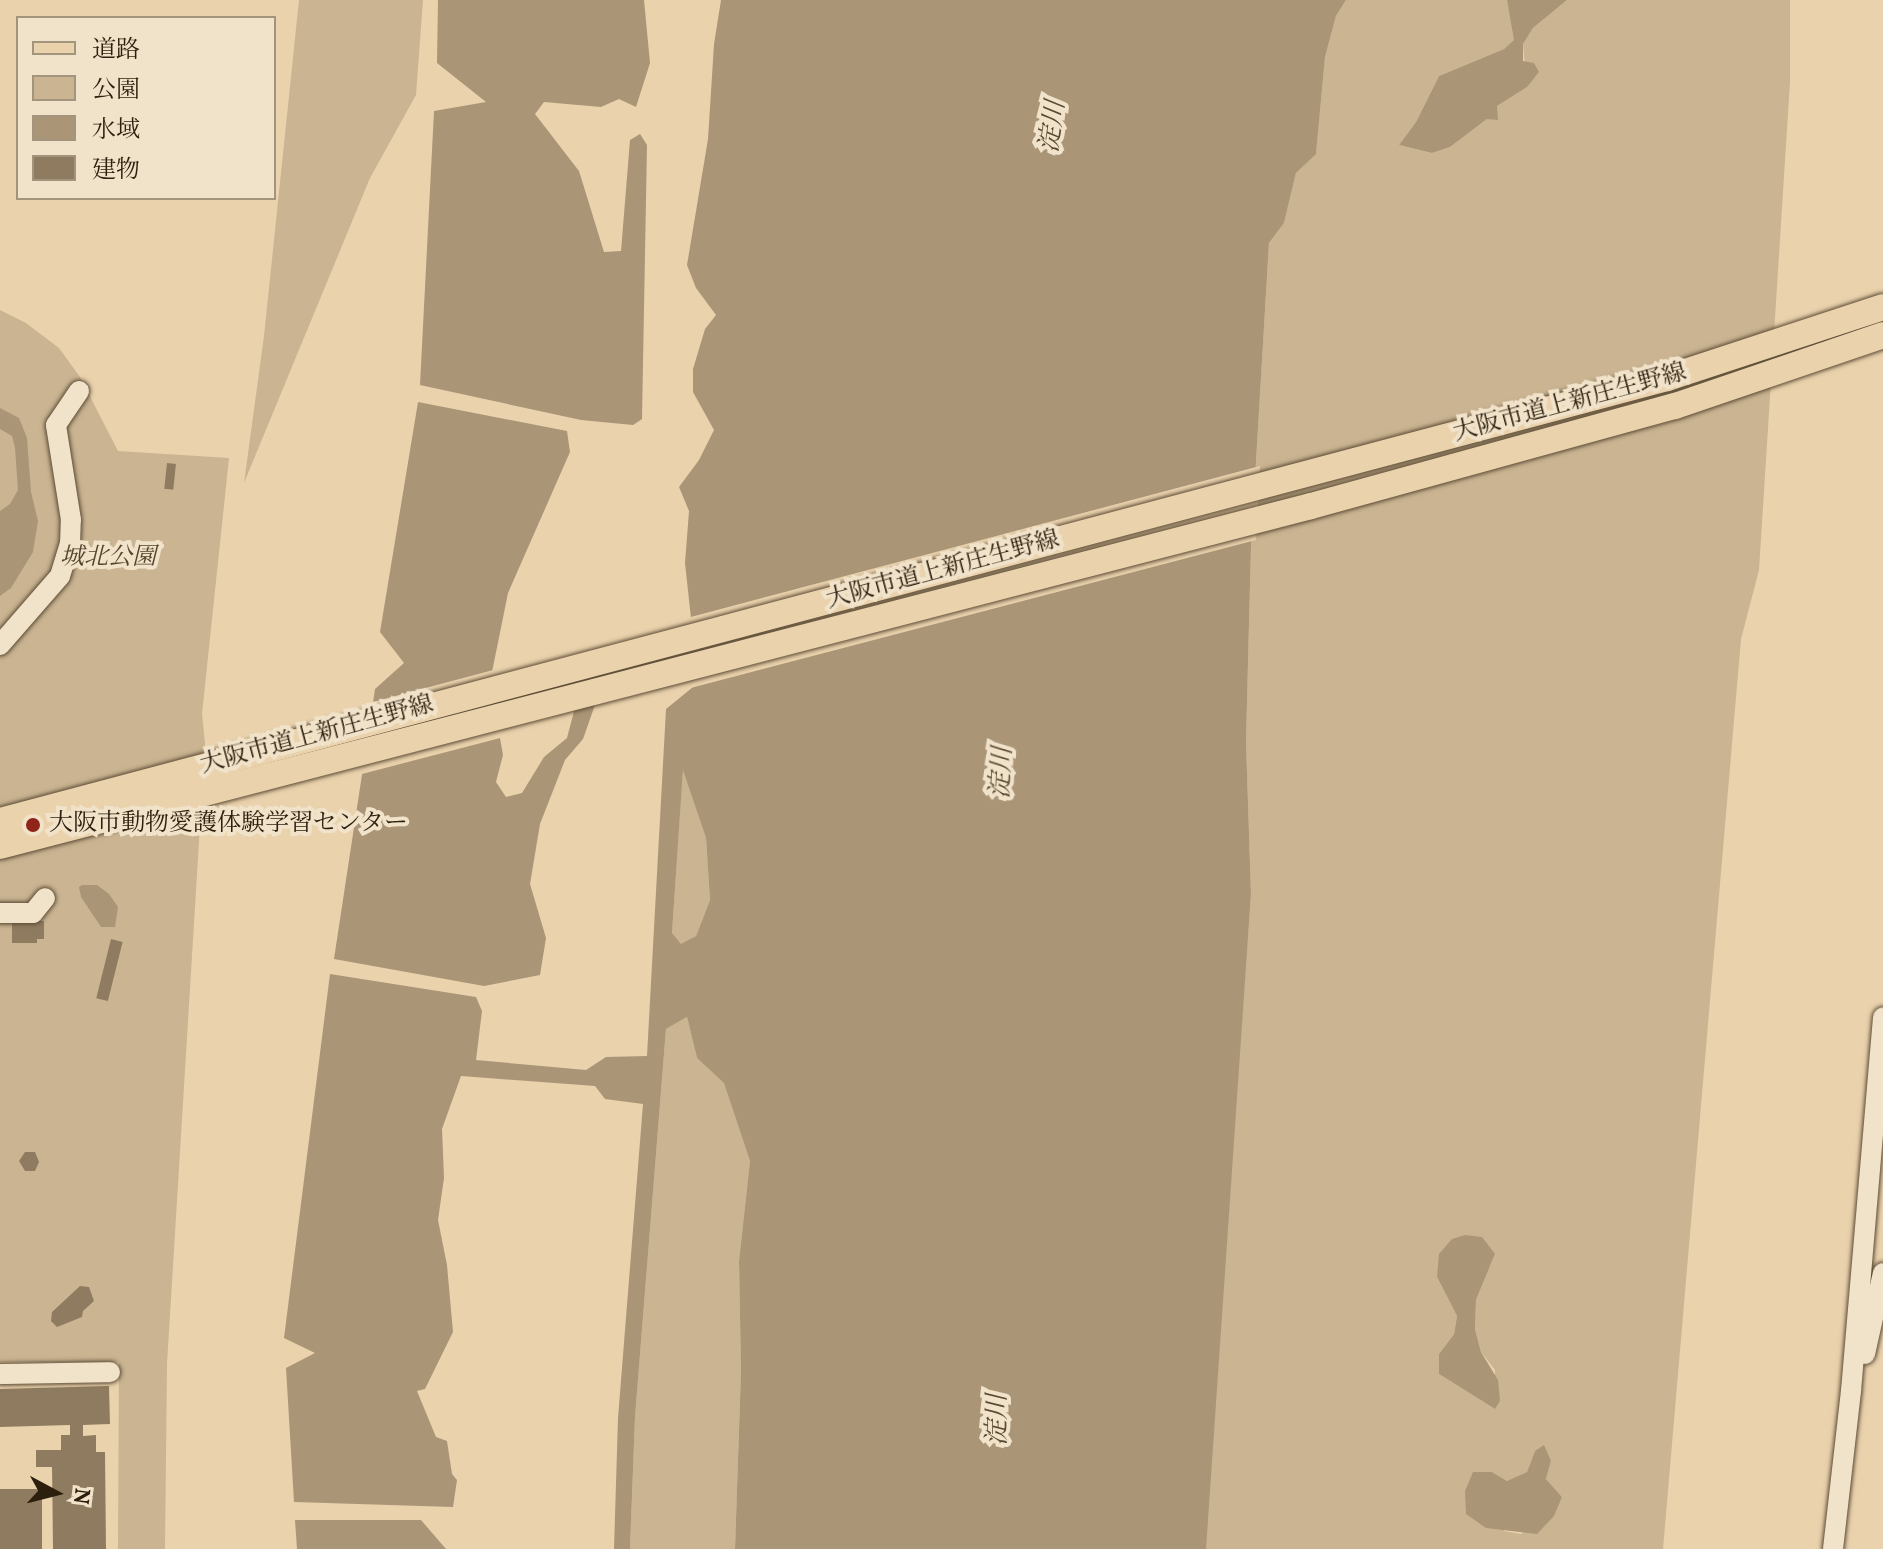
<!DOCTYPE html>
<html>
<head>
<meta charset="utf-8">
<style>
	body { margin:0 }
	#map { position:relative; width:1883px; height:1549px; overflow:hidden; background:#ead2ad; font-family:Vollkorn,"Noto Serif JP",serif }
	div>[style] { position:absolute }
	.green>* { inset:0; background:#cab492 }
	.water>* { inset:0; background:#aa9577 }
	.pier>* { inset:0; background:#ead2ad }
	.building>* { inset:0; background:#8f7c60; transform-origin:0 0 }
	.roads { filter:drop-shadow(0 0 2px #5c4c35) drop-shadow(0 0 2px #5c4c35) }
	.minor>* { height:20px; margin:-10px; padding:0 10px; transform-origin:10px; border-radius:10px; background:#f1e2ca }
	.major>* { height:26px; margin:-13px; padding:0 13px; transform-origin:13px; border-radius:13px; background:#ead2ad }
	.dots>* { width:22px; height:22px; translate:-50% -50%; box-sizing:border-box; border:4px solid #f1e2ca; border-radius:50% }
	span { translate:-50% -50%; white-space:nowrap; text-align:center; line-height:1.15; -webkit-text-stroke:8px #f1e2ca; paint-order:stroke }
	.street-label { font-size:24px; color:#2d1f0d }
	.park-label { font-size:24px; color:#54442e; font-style:italic }
	.poi-label { font-size:24px; color:#2d1f0d }
	.left { translate:0 -50%; text-align:left }
	.water-label { font-size:26px; color:#594832; font-style:italic }
	.legend { position:absolute; left:16px; top:16px; width:260px; height:184px; box-sizing:border-box; background:#f1e2ca; border:2px solid #a3947e; margin:0; padding:10px 14px; list-style:none; font-size:24px; color:#2d1f0d }
	.legend li { display:flex; align-items:center; gap:16px; height:40px }
	.legend b { width:40px; border:2px solid #a3947e }
	.north { position:absolute; left:16px; top:1453px; width:80px; height:80px; -webkit-text-stroke:6px #f1e2ca; paint-order:stroke; rotate:97deg; font-size:22px; font-weight:700; line-height:32px; text-align:center; color:#2d1f0d }
	.north::after { content:''; display:block; margin:auto; width:28px; height:36px; background:#2d1f0d; clip-path:polygon(50% 0,100% 100%,50% 72%,0 100%) }
</style>
</head>
<body>
<div id="map">
	<div class="green">
		<div style="clip-path:polygon(299px 0,423px 0,416px 95px,370px 178px,244px 483px,264px 336px)"></div>
		<div style="clip-path:polygon(evenodd,1346px 0,1507px 0,1515px 40px,1504px 49px,1439px 76px,1416px 122px,1399px 145px,1432px 153px,1450px 147px,1487px 119px,1497px 106px,1527px 87px,1523px 44px,1533px 28px,1567px 0,1790px 0,1790px 82px,1759px 570px,1741px 639px,1663px 1549px,1206px 1549px,1204px 1542px,1251px 894px,1246px 742px,1251px 546px,1269px 243px,1284px 223px,1296px 173px,1316px 153px,1325px 57px,1336px 16px,1346px 0,1495px 1254px,1476px 1300px,1475px 1329px,1481px 1352px,1495px 1370px,1495px 1409px,1439px 1374px,1439px 1354px,1454px 1334px,1457px 1316px,1437px 1277px,1495px 1254px,1346px 0,1535px 1451px,1551px 1461px,1546px 1479px,1562px 1497px,1521px 1534px,1504px 1531px,1492px 1472px,1507px 1481px,1515px 1478px,1527px 1472px,1535px 1451px)"></div>
		<div style="clip-path:polygon(0 310px,26px 323px,59px 348px,80px 377px,118px 451px,229px 458px,202px 714px,205px 744px,167px 1364px,165px 1549px,118px 1549px,119px 1362px,0 1362px)"></div>
		<div style="clip-path:polygon(683px 768px,706px 838px,710px 900px,696px 936px,681px 945px,672px 933px)"></div>
		<div style="clip-path:polygon(687px 1017px,697px 1058px,724px 1082px,750px 1161px,739px 1261px,741px 1371px,735px 1549px,630px 1549px,635px 1417px,666px 1029px)"></div>
	</div>
	<div class="water">
		<div style="clip-path:polygon(438px 0,644px 0,650px 63px,636px 107px,619px 99px,601px 107px,544px 102px,535px 114px,579px 171px,604px 252px,621px 251px,630px 140px,640px 134px,647px 145px,642px 419px,633px 425px,581px 420px,420px 385px,434px 111px,486px 102px,437px 63px)"></div>
		<div style="clip-path:polygon(evenodd,721px 0,1346px 0,1336px 16px,1325px 57px,1316px 154px,1296px 173px,1284px 223px,1269px 243px,1251px 546px,1246px 742px,1251px 894px,1206px 1549px,735px 1549px,741px 1371px,739px 1261px,750px 1161px,724px 1083px,697px 1058px,687px 1017px,666px 1029px,635px 1417px,630px 1549px,614px 1549px,618px 1418px,643px 1104px,605px 1099px,595px 1086px,461px 1076px,442px 1129px,444px 1178px,438px 1220px,447px 1265px,453px 1332px,425px 1389px,417px 1391px,436px 1437px,447px 1441px,452px 1474px,457px 1480px,453px 1507px,294px 1502px,286px 1368px,315px 1353px,284px 1338px,330px 974px,476px 997px,482px 1011px,476px 1060px,586px 1070px,606px 1057px,647px 1056px,666px 709px,698px 683px,685px 563px,689px 511px,679px 487px,699px 460px,714px 430px,693px 392px,693px 369px,705px 329px,716px 315px,696px 288px,687px 265px,708px 139px,714px 44px,721px 0,683px 770px,706px 838px,710px 900px,696px 936px,681px 944px,672px 933px,683px 770px)"></div>
		<div style="clip-path:polygon(1507px 0,1567px 0,1533px 28px,1523px 44px,1523px 61px,1534px 63px,1539px 72px,1527px 87px,1497px 106px,1498px 120px,1487px 119px,1450px 147px,1432px 153px,1399px 145px,1416px 122px,1439px 76px,1504px 49px,1514px 40px)"></div>
		<div style="clip-path:polygon(418px 402px,567px 431px,570px 452px,508px 593px,490px 682px,503px 755px,496px 782px,506px 797px,522px 793px,544px 757px,567px 738px,584px 673px,608px 668px,583px 739px,565px 760px,540px 824px,530px 884px,546px 938px,540px 975px,484px 986px,334px 959px,375px 689px,404px 663px,380px 632px)"></div>
		<div style="clip-path:polygon(0 408px,19px 418px,27px 438px,31px 492px,38px 521px,33px 552px,11px 588px,0 596px,0 511px,10px 504px,18px 490px,15px 448px,12px 436px,0 429px)"></div>
		<div style="clip-path:polygon(82px 885px,97px 885px,109px 894px,118px 907px,115px 927px,101px 927px,81px 897px,79px 887px)"></div>
		<div style="clip-path:polygon(1465px 1235px,1482px 1237px,1495px 1254px,1476px 1300px,1475px 1329px,1481px 1352px,1498px 1380px,1500px 1401px,1495px 1409px,1439px 1374px,1439px 1354px,1454px 1334px,1457px 1316px,1437px 1277px,1439px 1254px,1452px 1239px)"></div>
		<div style="clip-path:polygon(1544px 1445px,1551px 1461px,1546px 1479px,1562px 1497px,1554px 1516px,1537px 1534px,1486px 1528px,1466px 1514px,1465px 1491px,1473px 1472px,1492px 1472px,1507px 1481px,1527px 1472px,1535px 1451px)"></div>
		<div style="clip-path:polygon(295px 1520px,421px 1520px,446px 1549px,297px 1549px)"></div>
	</div>
	<div class="pier">
		<div style="clip-path:polygon(1260px 466px,1256px 540px,683px 690px,694px 681px,687px 618px)"></div>
		<div style="clip-path:polygon(497px 669px,494px 682px,504px 737px,358px 775px,369px 703px)"></div>
	</div>
	<div class="building">
		<div style="left:167px;top:463px;width:9px;height:26px;rotate:6deg"></div>
		<div style="clip-path:polygon(12px 921px,44px 921px,44px 939px,37px 939px,37px 943px,12px 943px)"></div>
		<div style="left:111px;top:939px;width:12px;height:61px;rotate:14deg"></div>
		<div style="clip-path:polygon(25px 1152px,35px 1152px,39px 1162px,35px 1171px,25px 1171px,19px 1161px)"></div>
		<div style="clip-path:polygon(80px 1286px,89px 1287px,94px 1301px,83px 1311px,82px 1317px,57px 1327px,51px 1321px,52px 1312px)"></div>
		<div style="clip-path:polygon(109px 1386px,110px 1424px,83px 1425px,83px 1436px,96px 1435px,96px 1452px,105px 1452px,106px 1549px,53px 1549px,52px 1467px,36px 1467px,36px 1450px,61px 1450px,61px 1435px,70px 1435px,70px 1425px,0 1427px,0 1389px)"></div>
		<div style="left:42px;top:1489px;width:60px;height:42px;rotate:90deg"></div>
	</div>
	<div class="roads">
		<div class="minor">
			<div style="left:0;top:645px;width:91px;rotate:-49deg"></div>
			<div style="left:60px;top:576px;width:34px;rotate:-73deg"></div>
			<div style="left:70px;top:544px;width:24px;rotate:-88deg"></div>
			<div style="left:71px;top:520px;width:96px;rotate:-99deg"></div>
			<div style="left:56px;top:425px;width:41px;rotate:-55.9deg"></div>
			<div style="left:0;top:913px;width:33px"></div>
			<div style="left:33px;top:913px;width:19px;rotate:-51deg"></div>
			<div style="left:1865px;top:1354px;width:83px;rotate:-77.5deg"></div>
			<div style="left:0;top:1374px;width:110px;rotate:-1deg"></div>
			<div style="left:1833px;top:1549px;width:159px;rotate:-83.5deg"></div>
			<div style="left:1851px;top:1391px;width:375px;rotate:-85.1deg"></div>
		</div>
		<div class="major">
			<div style="left:0;top:821px;width:1725px;rotate:-14.88deg"></div>
			<div style="left:1667px;top:378px;width:227px;rotate:-18.2deg"></div>
			<div style="left:0;top:846px;width:1354px;rotate:-14.54deg"></div>
			<div style="left:1311px;top:506px;width:377px;rotate:-15.4deg"></div>
			<div style="left:1675px;top:406px;width:220px;rotate:-18.8deg"></div>
		</div>
	</div>
	<div class="dots">
		<div style="left:33px;top:825px;background:#8f2418"></div>
	</div>
	<div class="street-label">
		<span style="left:1570px;top:404px;rotate:-15deg">大阪市道上新庄生野線</span>
		<span style="left:943px;top:571px;rotate:-15deg">大阪市道上新庄生野線</span>
		<span style="left:317px;top:736px;rotate:-15deg">大阪市道上新庄生野線</span>
	</div>
	<div class="park-label">
		<span style="left:108px;top:559px">城北公園</span>
	</div>
	<div class="poi-label">
		<span class="left" style="left:49px;top:825px">大阪市動物愛護体験学習センター</span>
	</div>
	<div class="water-label">
		<span style="left:1054px;top:127px;rotate:-82deg">淀川</span>
		<span style="left:1003px;top:773px;rotate:-87deg">淀川</span>
		<span style="left:999px;top:1420px;rotate:-90deg">淀川</span>
	</div>
	<ul class="legend">
	<li><b style="height:10px;background:#ead2ad"></b>道路</li>
	<li><b style="height:22px;background:#cab492"></b>公園</li>
	<li><b style="height:22px;background:#aa9577"></b>水域</li>
	<li><b style="height:22px;background:#8f7c60"></b>建物</li>
	</ul>
	<div class="north">N</div>
</div>
</body>
</html>
